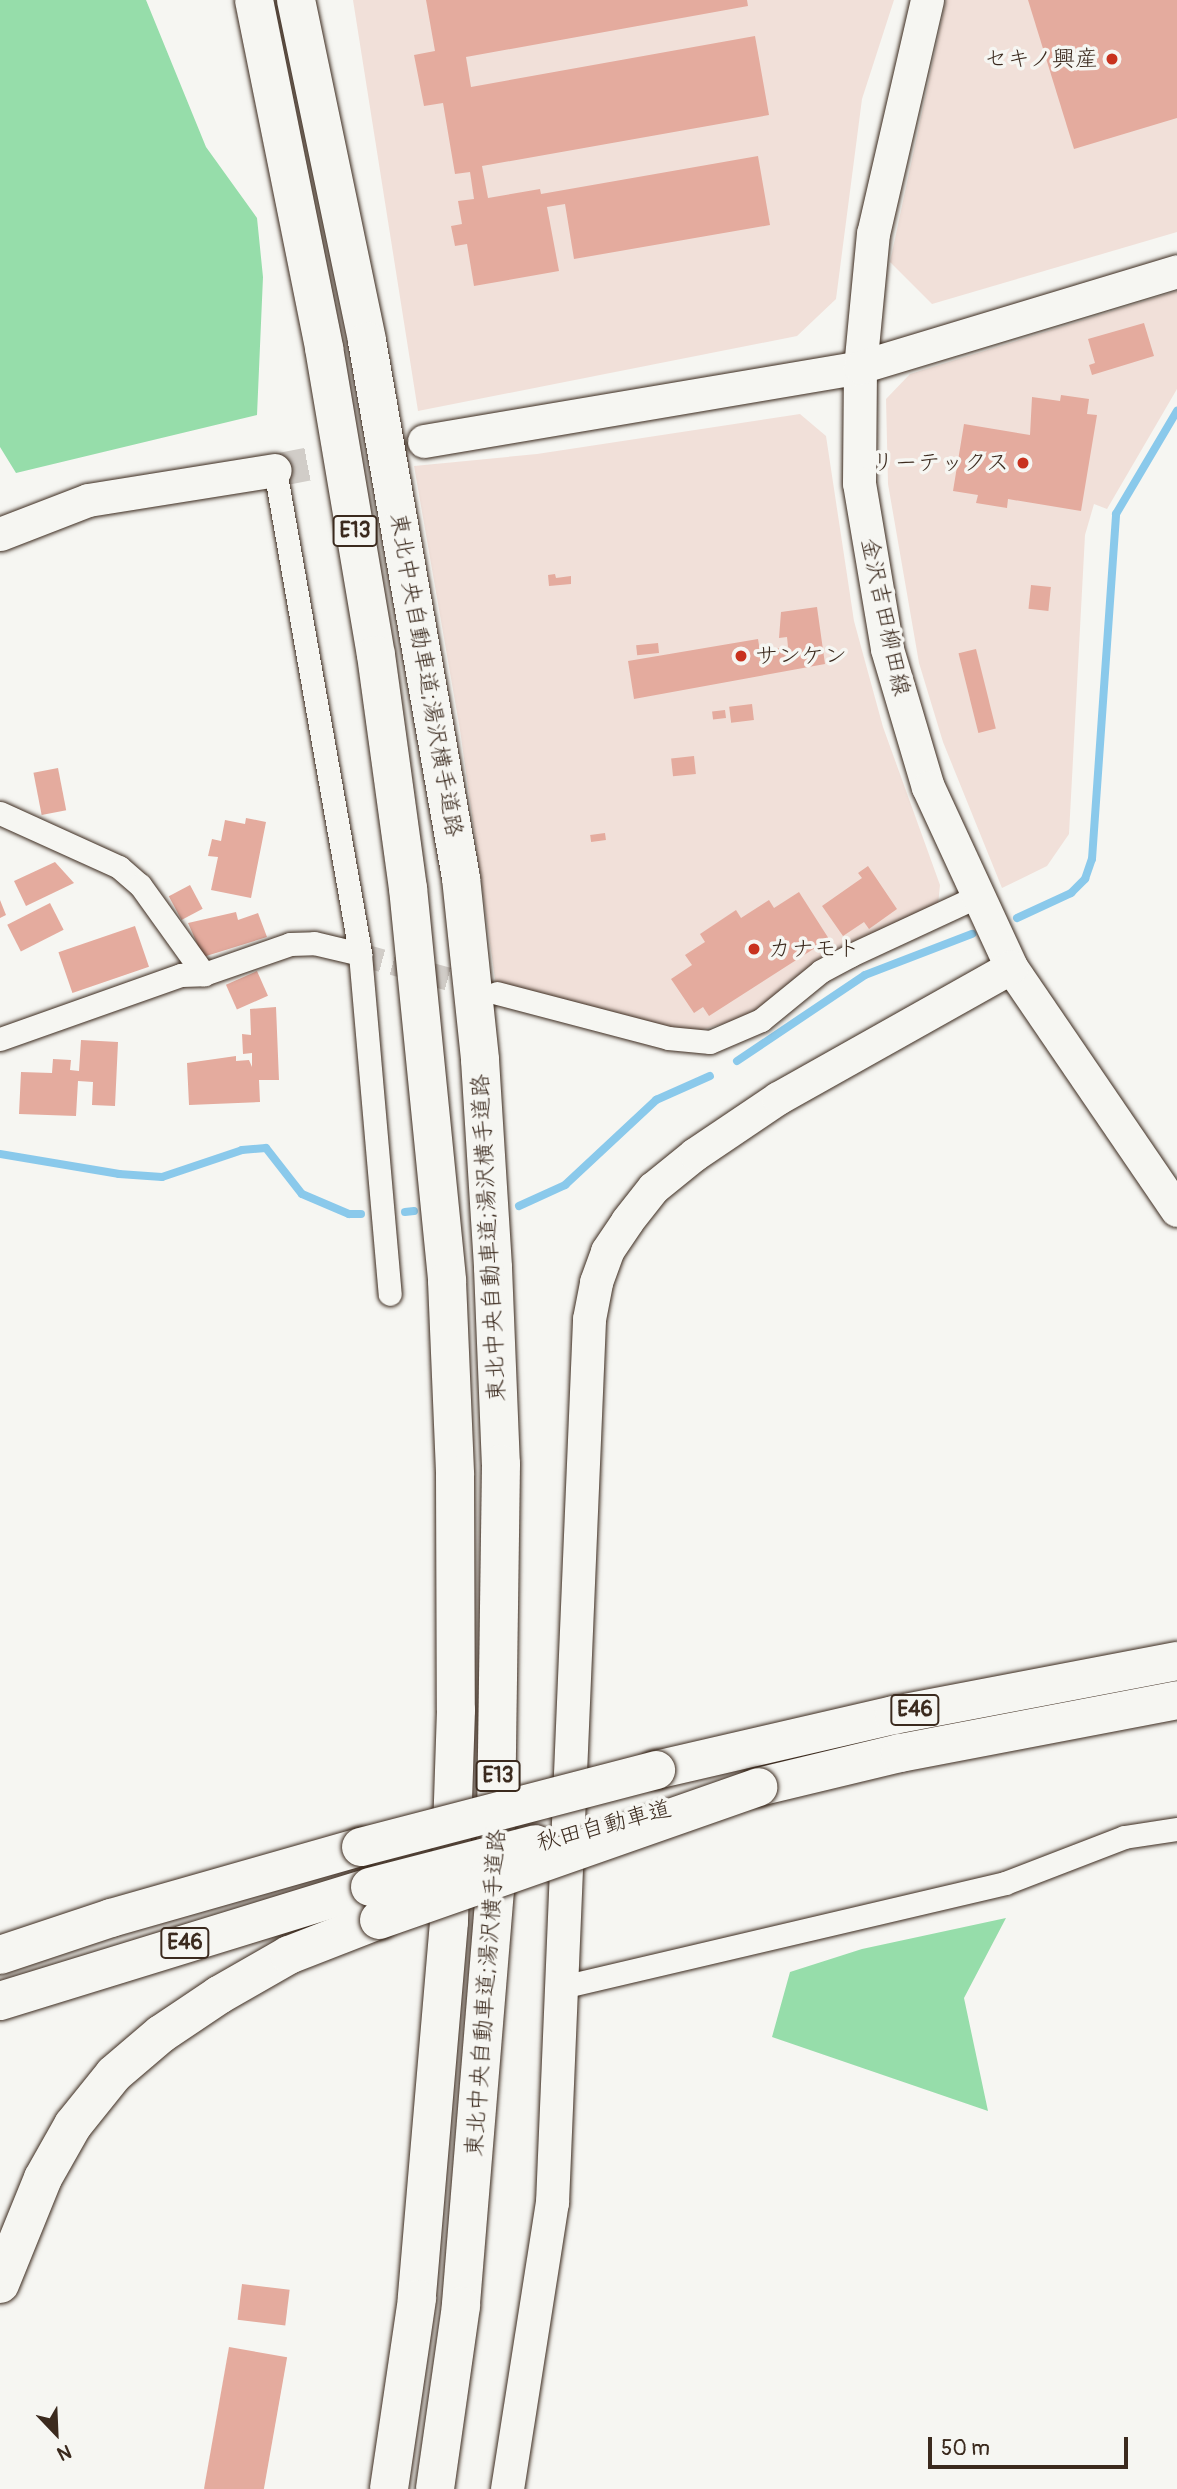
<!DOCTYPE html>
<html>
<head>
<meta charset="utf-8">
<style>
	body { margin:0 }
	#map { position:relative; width:1177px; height:2489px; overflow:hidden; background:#f6f6f2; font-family:Pangolin,"Klee One",sans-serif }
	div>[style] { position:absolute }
	.built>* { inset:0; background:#f1e0d9 }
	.green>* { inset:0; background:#96ddaa }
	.stream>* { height:8px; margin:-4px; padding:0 4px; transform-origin:4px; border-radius:4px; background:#8ac9eb }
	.building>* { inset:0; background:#e4ab9e; transform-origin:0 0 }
	.street-tunnel>* { height:23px; margin-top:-11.5px; transform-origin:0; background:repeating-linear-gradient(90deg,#d1cdc8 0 23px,transparent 0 34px) }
	.secondary-tunnel>* { height:33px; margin-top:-16.5px; transform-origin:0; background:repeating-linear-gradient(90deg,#d1cdc8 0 33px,transparent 0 50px) }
	.roads { filter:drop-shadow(0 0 2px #3b2a1e) drop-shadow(0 0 2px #3b2a1e) }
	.street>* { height:23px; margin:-11.5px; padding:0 11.5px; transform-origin:11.5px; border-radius:11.5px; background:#f6f6f2 }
	.secondary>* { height:33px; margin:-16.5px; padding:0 16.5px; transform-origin:16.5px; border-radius:16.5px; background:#f6f6f2 }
	.highway>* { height:38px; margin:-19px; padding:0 19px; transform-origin:19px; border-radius:19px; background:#f6f6f2 }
	.bridges { filter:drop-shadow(0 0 2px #3b2a1e) drop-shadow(0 0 2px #3b2a1e) }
	.highway-bridge>* { height:38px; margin:-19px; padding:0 19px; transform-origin:19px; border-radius:19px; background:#f6f6f2 }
	.dots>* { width:19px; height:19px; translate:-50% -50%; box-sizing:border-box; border:4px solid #f6f6f2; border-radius:50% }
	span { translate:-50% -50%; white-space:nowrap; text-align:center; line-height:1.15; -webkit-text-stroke:7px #f6f6f2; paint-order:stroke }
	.shield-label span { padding:2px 5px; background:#f6f6f2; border:2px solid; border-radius:5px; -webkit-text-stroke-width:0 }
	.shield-label { font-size:21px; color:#3b2a1e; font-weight:700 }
	.poi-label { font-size:23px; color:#3b2a1e }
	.right { translate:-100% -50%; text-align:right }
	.left { translate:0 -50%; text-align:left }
	.street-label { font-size:23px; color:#3b2a1e }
	.north { position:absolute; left:21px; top:2398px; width:70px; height:70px; -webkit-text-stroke:5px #f6f6f2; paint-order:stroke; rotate:157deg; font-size:19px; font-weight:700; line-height:28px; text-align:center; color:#3b2a1e }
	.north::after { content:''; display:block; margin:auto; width:24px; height:32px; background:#3b2a1e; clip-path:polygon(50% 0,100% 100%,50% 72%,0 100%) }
	.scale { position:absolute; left:928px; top:2437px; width:200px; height:32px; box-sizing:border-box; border:4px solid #3b2a1e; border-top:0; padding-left:9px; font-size:21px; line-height:24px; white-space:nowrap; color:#3b2a1e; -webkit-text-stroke:5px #f6f6f2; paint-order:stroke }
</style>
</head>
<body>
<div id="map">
	<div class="built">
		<div style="clip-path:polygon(353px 0,894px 0,862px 99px,836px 299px,797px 336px,418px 411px)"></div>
		<div style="clip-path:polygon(946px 0,1177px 0,1177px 232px,932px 304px,890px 262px)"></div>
		<div style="clip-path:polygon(1177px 291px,1177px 389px,1107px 509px,1094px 504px,1085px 535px,1069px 834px,1047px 866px,1002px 888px,943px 742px,919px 663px,888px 484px,886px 399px,910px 374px)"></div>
		<div style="clip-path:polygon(800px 414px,826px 436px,854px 621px,883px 727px,940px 885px,938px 905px,760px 1013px,687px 1034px,496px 986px,460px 730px,414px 466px,537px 454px)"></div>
	</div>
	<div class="green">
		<div style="clip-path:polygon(0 0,146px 0,206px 147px,257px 218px,263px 277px,257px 415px,16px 473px,0 447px)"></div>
		<div style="clip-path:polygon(1006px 1918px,964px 1998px,988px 2111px,772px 2037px,790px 1972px,862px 1949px)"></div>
	</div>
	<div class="stream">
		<div style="left:1017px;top:918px;width:60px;rotate:-24.8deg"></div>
		<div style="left:1071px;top:893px;width:20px;rotate:-45deg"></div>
		<div style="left:1085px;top:879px;width:21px;rotate:-71deg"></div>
		<div style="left:1092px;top:859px;width:346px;rotate:-86deg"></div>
		<div style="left:1116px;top:514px;width:120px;rotate:-59.4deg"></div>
		<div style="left:737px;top:1061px;width:154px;rotate:-33.9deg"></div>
		<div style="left:865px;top:975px;width:115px;rotate:-21deg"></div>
		<div style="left:0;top:1154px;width:121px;rotate:9.5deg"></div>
		<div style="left:119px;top:1174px;width:43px;rotate:4deg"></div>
		<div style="left:162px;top:1177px;width:84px;rotate:-18.6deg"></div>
		<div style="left:242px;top:1150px;width:24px;rotate:-5deg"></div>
		<div style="left:266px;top:1148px;width:58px;rotate:52deg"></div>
		<div style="left:302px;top:1194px;width:51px;rotate:23.1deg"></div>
		<div style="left:349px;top:1214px;width:12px"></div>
		<div style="left:519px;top:1206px;width:51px;rotate:-24.5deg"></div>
		<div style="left:565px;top:1185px;width:125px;rotate:-43deg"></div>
		<div style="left:656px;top:1100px;width:59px;rotate:-24deg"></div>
		<div style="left:405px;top:1212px;width:9px;rotate:-6deg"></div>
	</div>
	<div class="building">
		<div style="clip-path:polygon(426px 0,747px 0,748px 6px,466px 57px,471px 87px,755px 36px,769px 115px,482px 166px,488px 198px,540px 189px,541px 194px,758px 156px,770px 225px,574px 259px,565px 204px,547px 207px,559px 271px,474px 286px,467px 244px,455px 246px,451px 226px,462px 224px,458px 201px,474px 199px,470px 172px,455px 174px,443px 103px,424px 106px,414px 55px,435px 51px)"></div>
		<div style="clip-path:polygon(1028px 0,1177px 0,1177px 118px,1074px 149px)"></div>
		<div style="clip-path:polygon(1144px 323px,1154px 356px,1092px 375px,1089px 365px,1095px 363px,1088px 339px)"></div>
		<div style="clip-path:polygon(1061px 395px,1089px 399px,1087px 414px,1097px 415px,1081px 511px,1008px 499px,1007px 508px,976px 503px,978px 495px,953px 491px,964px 424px,1030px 435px,1032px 397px,1060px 401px)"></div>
		<div style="clip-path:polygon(555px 574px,556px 578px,571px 576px,571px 584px,549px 586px,548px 575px)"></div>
		<div style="left:1031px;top:585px;width:20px;height:24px;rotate:6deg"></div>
		<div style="clip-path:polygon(817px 607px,825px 664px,634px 699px,628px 661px,758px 639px,760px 651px,788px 647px,787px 637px,779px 638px,781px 612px)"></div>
		<div style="left:658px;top:643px;width:10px;height:22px;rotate:84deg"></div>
		<div style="left:976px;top:649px;width:82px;height:18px;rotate:76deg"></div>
		<div style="left:752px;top:704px;width:16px;height:23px;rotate:83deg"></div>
		<div style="left:725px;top:710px;width:8px;height:13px;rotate:83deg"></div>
		<div style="left:694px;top:756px;width:18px;height:23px;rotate:84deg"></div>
		<div style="left:58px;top:768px;width:43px;height:25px;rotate:79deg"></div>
		<div style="clip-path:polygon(246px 818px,266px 822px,251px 898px,211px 890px,218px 857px,208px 856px,212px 839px,221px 841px,225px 820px,245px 824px)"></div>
		<div style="left:605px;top:833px;width:7px;height:15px;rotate:82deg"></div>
		<div style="clip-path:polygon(55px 862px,74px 883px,26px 906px,14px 881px)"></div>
		<div style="clip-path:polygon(868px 866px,897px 909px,869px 929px,864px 922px,843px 936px,822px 906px,862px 878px,858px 873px)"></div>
		<div style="left:190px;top:885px;width:27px;height:24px;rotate:62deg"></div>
		<div style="clip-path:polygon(799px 892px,829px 939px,709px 1016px,703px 1007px,694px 1013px,671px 979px,692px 965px,685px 955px,705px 942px,700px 934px,736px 910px,741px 918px,769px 900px,774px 908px)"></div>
		<div style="clip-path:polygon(0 900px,6px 915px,0 918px)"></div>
		<div style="left:50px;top:903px;width:30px;height:48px;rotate:63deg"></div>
		<div style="clip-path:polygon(236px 912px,238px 920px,258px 913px,267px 937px,203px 957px,188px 923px)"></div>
		<div style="left:135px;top:926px;width:43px;height:81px;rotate:71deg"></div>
		<div style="left:257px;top:971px;width:27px;height:34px;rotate:66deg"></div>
		<div style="clip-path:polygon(276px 1007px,279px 1080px,259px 1080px,260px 1102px,189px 1105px,187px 1063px,236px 1056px,236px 1061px,249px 1060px,252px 1067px,252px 1053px,243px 1054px,242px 1034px,251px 1035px,250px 1009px)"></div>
		<div style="clip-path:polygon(81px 1040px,118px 1042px,115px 1106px,92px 1105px,93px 1082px,78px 1081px,76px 1116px,19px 1114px,21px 1072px,52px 1073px,53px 1059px,71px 1060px,70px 1070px,79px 1071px)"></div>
		<div style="left:242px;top:2284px;width:48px;height:36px;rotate:7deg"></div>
		<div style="left:229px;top:2347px;width:59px;height:144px;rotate:10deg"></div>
	</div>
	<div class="street-tunnel">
		<div style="left:360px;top:954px;width:127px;rotate:15.6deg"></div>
	</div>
	<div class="secondary-tunnel">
		<div style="left:275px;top:470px;width:152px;rotate:-11deg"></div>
	</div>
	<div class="roads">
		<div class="street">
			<div style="left:275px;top:470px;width:491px;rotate:80deg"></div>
			<div style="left:360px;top:954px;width:341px;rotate:85deg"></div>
			<div style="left:0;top:813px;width:131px;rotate:24.4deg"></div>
			<div style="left:119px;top:867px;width:28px;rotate:41deg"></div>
			<div style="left:140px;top:885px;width:110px;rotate:54.3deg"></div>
			<div style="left:497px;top:993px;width:177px;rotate:14.7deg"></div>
			<div style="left:668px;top:1038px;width:42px;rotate:5.4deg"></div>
			<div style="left:710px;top:1042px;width:56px;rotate:-23.3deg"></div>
			<div style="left:761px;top:1020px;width:77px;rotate:-39.2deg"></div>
			<div style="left:821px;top:971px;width:34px;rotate:-28deg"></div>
			<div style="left:851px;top:955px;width:142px;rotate:-24.9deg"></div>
			<div style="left:0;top:1039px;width:192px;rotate:-19.5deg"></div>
			<div style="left:181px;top:975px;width:23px;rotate:-2deg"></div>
			<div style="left:204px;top:974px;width:91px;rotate:-19.2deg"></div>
			<div style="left:290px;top:944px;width:24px;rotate:-2deg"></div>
			<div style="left:314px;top:943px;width:47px;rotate:13.4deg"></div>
			<div style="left:562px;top:1987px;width:455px;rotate:-13.2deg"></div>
			<div style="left:1005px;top:1883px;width:128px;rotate:-21.1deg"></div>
			<div style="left:1124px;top:1837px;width:54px;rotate:-8.6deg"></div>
		</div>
		<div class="secondary">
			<div style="left:927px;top:0;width:239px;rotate:103deg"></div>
			<div style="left:873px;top:233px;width:135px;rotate:95.5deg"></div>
			<div style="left:860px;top:367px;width:116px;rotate:90.5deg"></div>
			<div style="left:859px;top:483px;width:168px;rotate:80.4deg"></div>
			<div style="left:887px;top:649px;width:144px;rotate:73.5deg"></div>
			<div style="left:928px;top:787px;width:198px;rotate:65.2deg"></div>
			<div style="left:1011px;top:967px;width:294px;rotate:55.7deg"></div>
			<div style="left:424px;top:441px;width:442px;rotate:-9.6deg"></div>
			<div style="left:860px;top:367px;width:331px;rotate:-16.8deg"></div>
			<div style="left:0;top:534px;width:94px;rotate:-21.1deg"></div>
			<div style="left:88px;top:500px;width:189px;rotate:-9.1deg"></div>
			<div style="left:507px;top:2489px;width:290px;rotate:-81.1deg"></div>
			<div style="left:552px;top:2203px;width:885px;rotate:-87.6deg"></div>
			<div style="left:589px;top:1319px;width:38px;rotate:-79deg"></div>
			<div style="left:596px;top:1282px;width:33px;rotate:-70deg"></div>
			<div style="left:607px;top:1251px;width:36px;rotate:-56deg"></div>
			<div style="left:627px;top:1221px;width:42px;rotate:-51.8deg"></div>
			<div style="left:653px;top:1188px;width:54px;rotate:-39deg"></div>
			<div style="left:695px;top:1154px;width:100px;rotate:-34deg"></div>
			<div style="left:778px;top:1098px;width:267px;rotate:-29.3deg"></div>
		</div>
		<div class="highway">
			<div style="left:254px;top:0;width:355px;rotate:78.6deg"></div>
			<div style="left:324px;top:348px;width:311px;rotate:80.4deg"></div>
			<div style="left:376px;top:655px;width:235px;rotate:82.2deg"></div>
			<div style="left:408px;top:888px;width:395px;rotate:84.3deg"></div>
			<div style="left:447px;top:1281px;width:194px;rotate:87.6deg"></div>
			<div style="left:455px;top:1475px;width:235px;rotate:89.8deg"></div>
			<div style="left:456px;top:1710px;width:212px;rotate:91.9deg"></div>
			<div style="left:449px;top:1922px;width:378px;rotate:94.9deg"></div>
			<div style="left:417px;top:2299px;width:192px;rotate:98.4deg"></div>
			<div style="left:296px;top:0;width:348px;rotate:78.2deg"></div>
			<div style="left:367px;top:341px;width:545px;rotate:80.07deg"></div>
			<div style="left:461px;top:878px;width:183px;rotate:84deg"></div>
			<div style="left:480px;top:1060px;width:208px;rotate:86.4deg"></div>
			<div style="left:493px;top:1268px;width:196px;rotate:87.7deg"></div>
			<div style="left:501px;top:1464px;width:426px;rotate:90.8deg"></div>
			<div style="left:495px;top:1890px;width:417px;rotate:94.7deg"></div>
			<div style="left:461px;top:2306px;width:185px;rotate:98.1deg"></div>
			<div style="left:656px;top:1770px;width:244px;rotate:-13deg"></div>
			<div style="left:894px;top:1715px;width:288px;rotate:-10.8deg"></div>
			<div style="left:758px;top:1787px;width:146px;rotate:-13.5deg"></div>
			<div style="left:900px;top:1753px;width:282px;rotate:-10.8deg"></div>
			<div style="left:0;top:1955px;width:117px;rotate:-18.4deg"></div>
			<div style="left:111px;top:1918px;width:260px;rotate:-15.9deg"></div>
			<div style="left:0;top:2001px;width:387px;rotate:-17.1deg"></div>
			<div style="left:0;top:2284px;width:114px;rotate:-67.9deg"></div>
			<div style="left:43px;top:2178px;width:61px;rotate:-60.5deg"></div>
			<div style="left:73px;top:2125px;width:65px;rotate:-51.2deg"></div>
			<div style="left:114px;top:2074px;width:62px;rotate:-40.4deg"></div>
			<div style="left:161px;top:2034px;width:70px;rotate:-33.9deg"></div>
			<div style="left:219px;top:1995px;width:81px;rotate:-29.7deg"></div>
			<div style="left:289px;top:1955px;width:97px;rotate:-21.3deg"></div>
		</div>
	</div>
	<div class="bridges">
		<div class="highway-bridge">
			<div style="left:361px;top:1847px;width:305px;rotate:-14.6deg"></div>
			<div style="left:370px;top:1887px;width:171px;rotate:-14.5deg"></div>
			<div style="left:379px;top:1920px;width:402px;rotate:-19.3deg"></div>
		</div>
	</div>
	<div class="dots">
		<div style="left:1112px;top:59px;background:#c8321e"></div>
		<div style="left:1023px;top:463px;background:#c8321e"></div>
		<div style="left:741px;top:656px;background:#c8321e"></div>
		<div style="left:754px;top:949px;background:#c8321e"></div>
	</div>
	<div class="shield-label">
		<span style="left:355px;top:531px">E13</span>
		<span style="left:915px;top:1710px">E46</span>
		<span style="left:498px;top:1776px">E13</span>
		<span style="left:185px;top:1943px">E46</span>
	</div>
	<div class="poi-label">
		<span class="right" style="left:1098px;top:59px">セキノ興産</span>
		<span class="right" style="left:1009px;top:463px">リーテックス</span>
		<span class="left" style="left:755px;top:656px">サンケン</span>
		<span class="left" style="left:768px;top:949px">カナモト</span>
	</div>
	<div class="street-label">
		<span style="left:885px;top:617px;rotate:78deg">金沢吉田柳田線</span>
		<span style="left:426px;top:675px;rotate:80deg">東北中央自動車道;湯沢横手道路</span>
		<span style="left:489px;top:1238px;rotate:-93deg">東北中央自動車道;湯沢横手道路</span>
		<span style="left:604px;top:1826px;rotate:-15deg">秋田自動車道</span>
		<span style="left:486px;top:1993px;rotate:-86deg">東北中央自動車道;湯沢横手道路</span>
	</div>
	<div class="north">N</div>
	<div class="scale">50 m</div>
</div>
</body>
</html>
